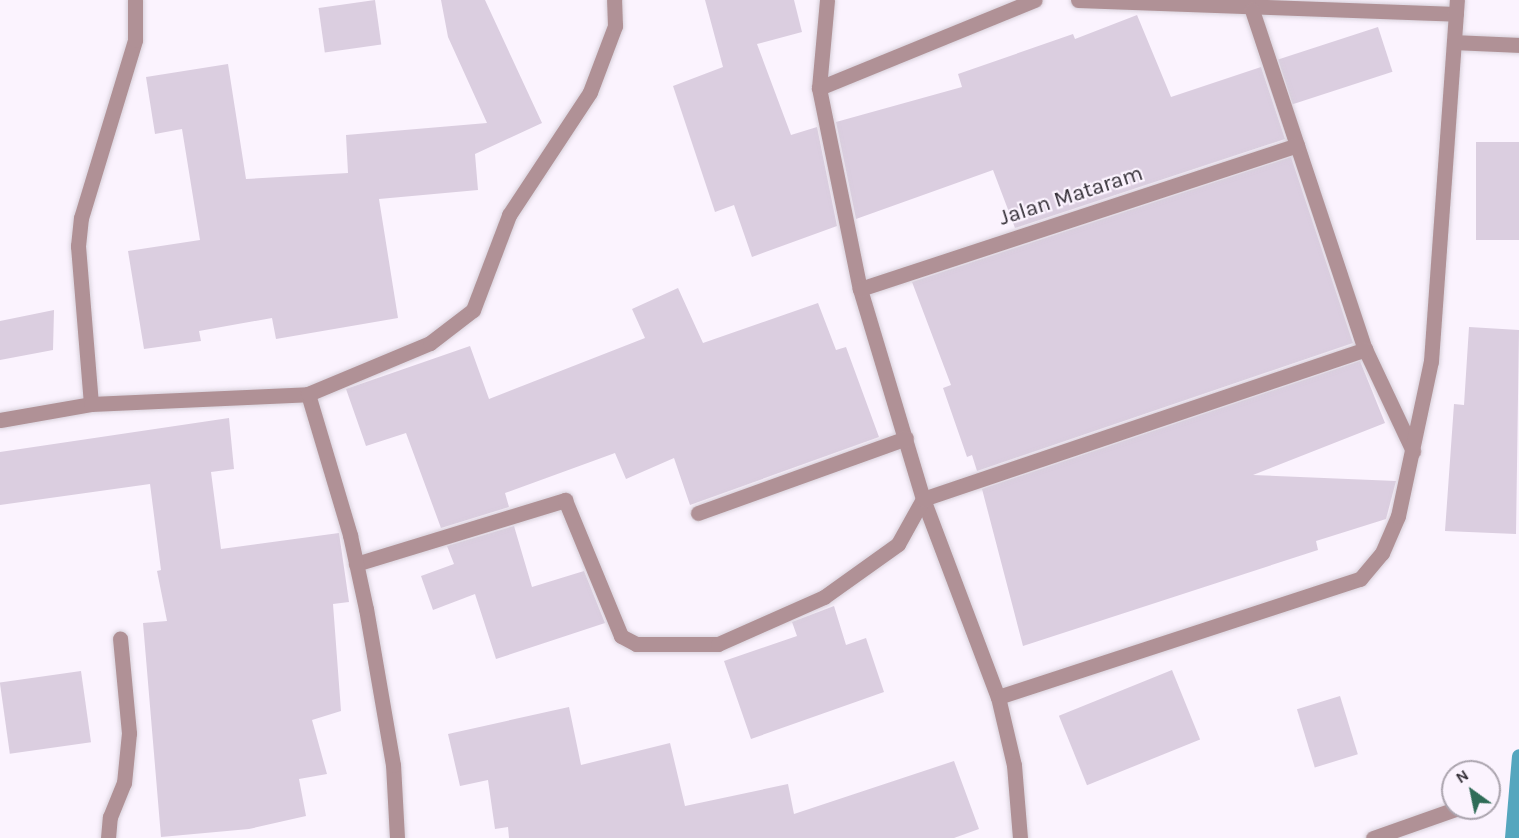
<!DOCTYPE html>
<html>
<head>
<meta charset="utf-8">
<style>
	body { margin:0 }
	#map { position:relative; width:1519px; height:838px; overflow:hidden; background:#fbf3fe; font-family:Karla,sans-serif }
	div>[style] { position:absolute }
	.stream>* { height:14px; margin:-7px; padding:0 7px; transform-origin:7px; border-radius:7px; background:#55a6be }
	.building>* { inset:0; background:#dbcee0; transform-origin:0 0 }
	.roads { filter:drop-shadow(0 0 2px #d7d0da) drop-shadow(0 0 2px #d7d0da) }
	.minor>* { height:15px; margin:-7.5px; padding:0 7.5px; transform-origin:7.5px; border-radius:7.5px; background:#b09196 }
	span { translate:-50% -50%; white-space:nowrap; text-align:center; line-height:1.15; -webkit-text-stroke:4.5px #fbf3fe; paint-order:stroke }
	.street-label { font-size:22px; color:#332e36 }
	.north { position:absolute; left:1441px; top:760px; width:60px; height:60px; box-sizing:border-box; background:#fbf3fe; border:2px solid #aba4ae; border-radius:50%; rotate:327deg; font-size:16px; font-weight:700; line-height:24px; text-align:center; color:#332e36 }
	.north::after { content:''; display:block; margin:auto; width:21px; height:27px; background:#2f6c57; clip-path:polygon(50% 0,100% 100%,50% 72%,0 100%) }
</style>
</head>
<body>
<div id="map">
	<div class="stream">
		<div style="left:1512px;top:838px;width:82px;rotate:-85.1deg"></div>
	</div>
	<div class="building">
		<div style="left:375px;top:0;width:45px;height:57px;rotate:82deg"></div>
		<div style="clip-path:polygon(441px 0,485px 0,542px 123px,475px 154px,478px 190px,379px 199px,398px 318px,276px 339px,272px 318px,199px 331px,201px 341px,144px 349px,128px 251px,200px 240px,182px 129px,155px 134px,146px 77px,228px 64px,246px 179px,348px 173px,346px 135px,487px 123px,448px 37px)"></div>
		<div style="clip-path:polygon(705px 0,794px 0,802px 32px,757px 44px,791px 135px,817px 127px,837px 226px,752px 257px,734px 205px,715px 212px,673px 86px,723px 67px)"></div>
		<div style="clip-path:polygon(1137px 15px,1171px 97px,1261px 67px,1285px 139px,1015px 228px,993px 170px,856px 219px,836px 122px,962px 87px,958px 74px,1073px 34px,1075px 39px)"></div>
		<div style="left:1378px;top:27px;width:47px;height:105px;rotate:72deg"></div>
		<div style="left:1476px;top:142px;width:43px;height:98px"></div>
		<div style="clip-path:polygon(1291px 157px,1353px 343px,977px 471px,972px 455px,967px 457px,943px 388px,951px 385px,912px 282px)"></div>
		<div style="clip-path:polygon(678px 288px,703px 343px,818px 303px,836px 350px,846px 347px,879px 437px,690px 505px,674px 458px,626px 479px,615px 453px,505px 493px,509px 507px,441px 528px,406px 433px,366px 446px,346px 389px,470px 346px,489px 399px,645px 338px,632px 309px)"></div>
		<div style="clip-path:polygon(54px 310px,53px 350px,0 360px,0 321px)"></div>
		<div style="clip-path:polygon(1469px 327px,1519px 330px,1516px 534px,1445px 531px,1454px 404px,1464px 405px)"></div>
		<div style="clip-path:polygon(1360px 361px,1385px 423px,1253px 475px,1396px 481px,1386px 519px,1316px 541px,1318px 550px,1023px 646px,982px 489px)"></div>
		<div style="clip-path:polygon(229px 418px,234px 469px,211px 472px,221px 549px,339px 533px,349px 602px,333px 604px,341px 711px,312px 720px,327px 774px,299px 779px,306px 816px,249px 829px,161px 837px,143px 623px,167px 621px,157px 571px,161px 570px,150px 484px,0 505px,0 452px)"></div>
		<div style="clip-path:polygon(514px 526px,532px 587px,584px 571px,605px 623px,496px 659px,475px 594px,433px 610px,421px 576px,454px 564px,447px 546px)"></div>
		<div style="clip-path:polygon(834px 606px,846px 645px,866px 638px,884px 692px,751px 739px,724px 661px,797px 636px,792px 622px)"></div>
		<div style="left:1172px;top:670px;width:75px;height:122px;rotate:68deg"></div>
		<div style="left:81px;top:671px;width:72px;height:82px;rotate:82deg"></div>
		<div style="left:1340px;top:696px;width:61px;height:45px;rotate:73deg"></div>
		<div style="clip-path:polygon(569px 707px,581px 765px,670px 743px,685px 806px,788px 784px,794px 814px,954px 761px,979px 829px,954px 838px,509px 838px,508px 827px,495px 829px,488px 780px,460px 786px,448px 734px)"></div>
	</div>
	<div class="roads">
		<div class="minor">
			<div style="left:827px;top:0;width:88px;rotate:95.2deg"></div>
			<div style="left:819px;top:88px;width:205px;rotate:78.5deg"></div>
			<div style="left:860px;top:289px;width:219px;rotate:73.3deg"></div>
			<div style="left:923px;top:499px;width:212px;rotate:69.3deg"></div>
			<div style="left:998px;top:697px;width:70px;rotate:76.8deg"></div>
			<div style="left:1014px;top:765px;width:73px;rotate:85.3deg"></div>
			<div style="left:1078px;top:0;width:378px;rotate:2.1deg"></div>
			<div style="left:1252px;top:10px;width:357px;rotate:71.6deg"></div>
			<div style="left:1365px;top:349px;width:113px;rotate:64.8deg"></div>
			<div style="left:1454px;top:42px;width:65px;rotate:2.6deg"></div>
			<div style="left:819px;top:88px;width:233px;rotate:-22.2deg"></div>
			<div style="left:860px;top:289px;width:460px;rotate:-18.2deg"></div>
			<div style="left:91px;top:404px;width:159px;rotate:-94.7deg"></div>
			<div style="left:78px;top:246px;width:28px;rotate:-84deg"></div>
			<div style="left:81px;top:218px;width:186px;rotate:-73.1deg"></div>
			<div style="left:135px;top:40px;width:40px;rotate:-90deg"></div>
			<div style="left:0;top:420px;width:92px;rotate:-10deg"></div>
			<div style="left:91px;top:404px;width:217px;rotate:-2.6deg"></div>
			<div style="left:698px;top:513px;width:221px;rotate:-19.8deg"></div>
			<div style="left:356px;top:564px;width:219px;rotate:-17deg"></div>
			<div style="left:565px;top:500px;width:147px;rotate:67.6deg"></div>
			<div style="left:621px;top:636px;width:17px;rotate:28deg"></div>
			<div style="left:636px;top:644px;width:82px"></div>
			<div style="left:718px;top:644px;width:116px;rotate:-23.9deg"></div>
			<div style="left:824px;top:597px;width:91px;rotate:-35.6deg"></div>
			<div style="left:898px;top:544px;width:51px;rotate:-60.9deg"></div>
			<div style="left:923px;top:499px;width:467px;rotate:-18.7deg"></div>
			<div style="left:998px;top:697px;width:381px;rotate:-18.1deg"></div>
			<div style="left:1360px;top:579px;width:34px;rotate:-50deg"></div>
			<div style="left:1382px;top:553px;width:40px;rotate:-66.6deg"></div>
			<div style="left:1398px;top:516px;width:158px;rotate:-78deg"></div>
			<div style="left:1431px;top:361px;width:362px;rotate:-85.9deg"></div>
			<div style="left:108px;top:838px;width:21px;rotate:-85deg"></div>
			<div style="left:110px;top:817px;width:37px;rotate:-68deg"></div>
			<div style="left:124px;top:783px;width:50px;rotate:-84.3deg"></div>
			<div style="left:129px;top:733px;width:95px;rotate:-95.4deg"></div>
			<div style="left:397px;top:838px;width:73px;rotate:-93.1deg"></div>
			<div style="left:393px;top:765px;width:158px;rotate:-99.8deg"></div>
			<div style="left:366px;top:609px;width:76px;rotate:-102.2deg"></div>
			<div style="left:350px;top:535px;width:147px;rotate:-106.6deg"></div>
			<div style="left:308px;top:394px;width:132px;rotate:-22.7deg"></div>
			<div style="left:430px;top:343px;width:54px;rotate:-37.5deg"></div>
			<div style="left:473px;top:310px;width:102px;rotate:-69.2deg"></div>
			<div style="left:509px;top:215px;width:147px;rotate:-56.6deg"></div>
			<div style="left:590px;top:92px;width:71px;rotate:-69.3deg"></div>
			<div style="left:615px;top:26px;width:26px;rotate:-92deg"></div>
			<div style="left:1373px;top:838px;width:90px;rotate:-19.4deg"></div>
		</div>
	</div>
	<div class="street-label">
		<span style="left:1071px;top:196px;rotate:-18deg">Jalan Mataram</span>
	</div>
	<div class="north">N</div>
</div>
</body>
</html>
